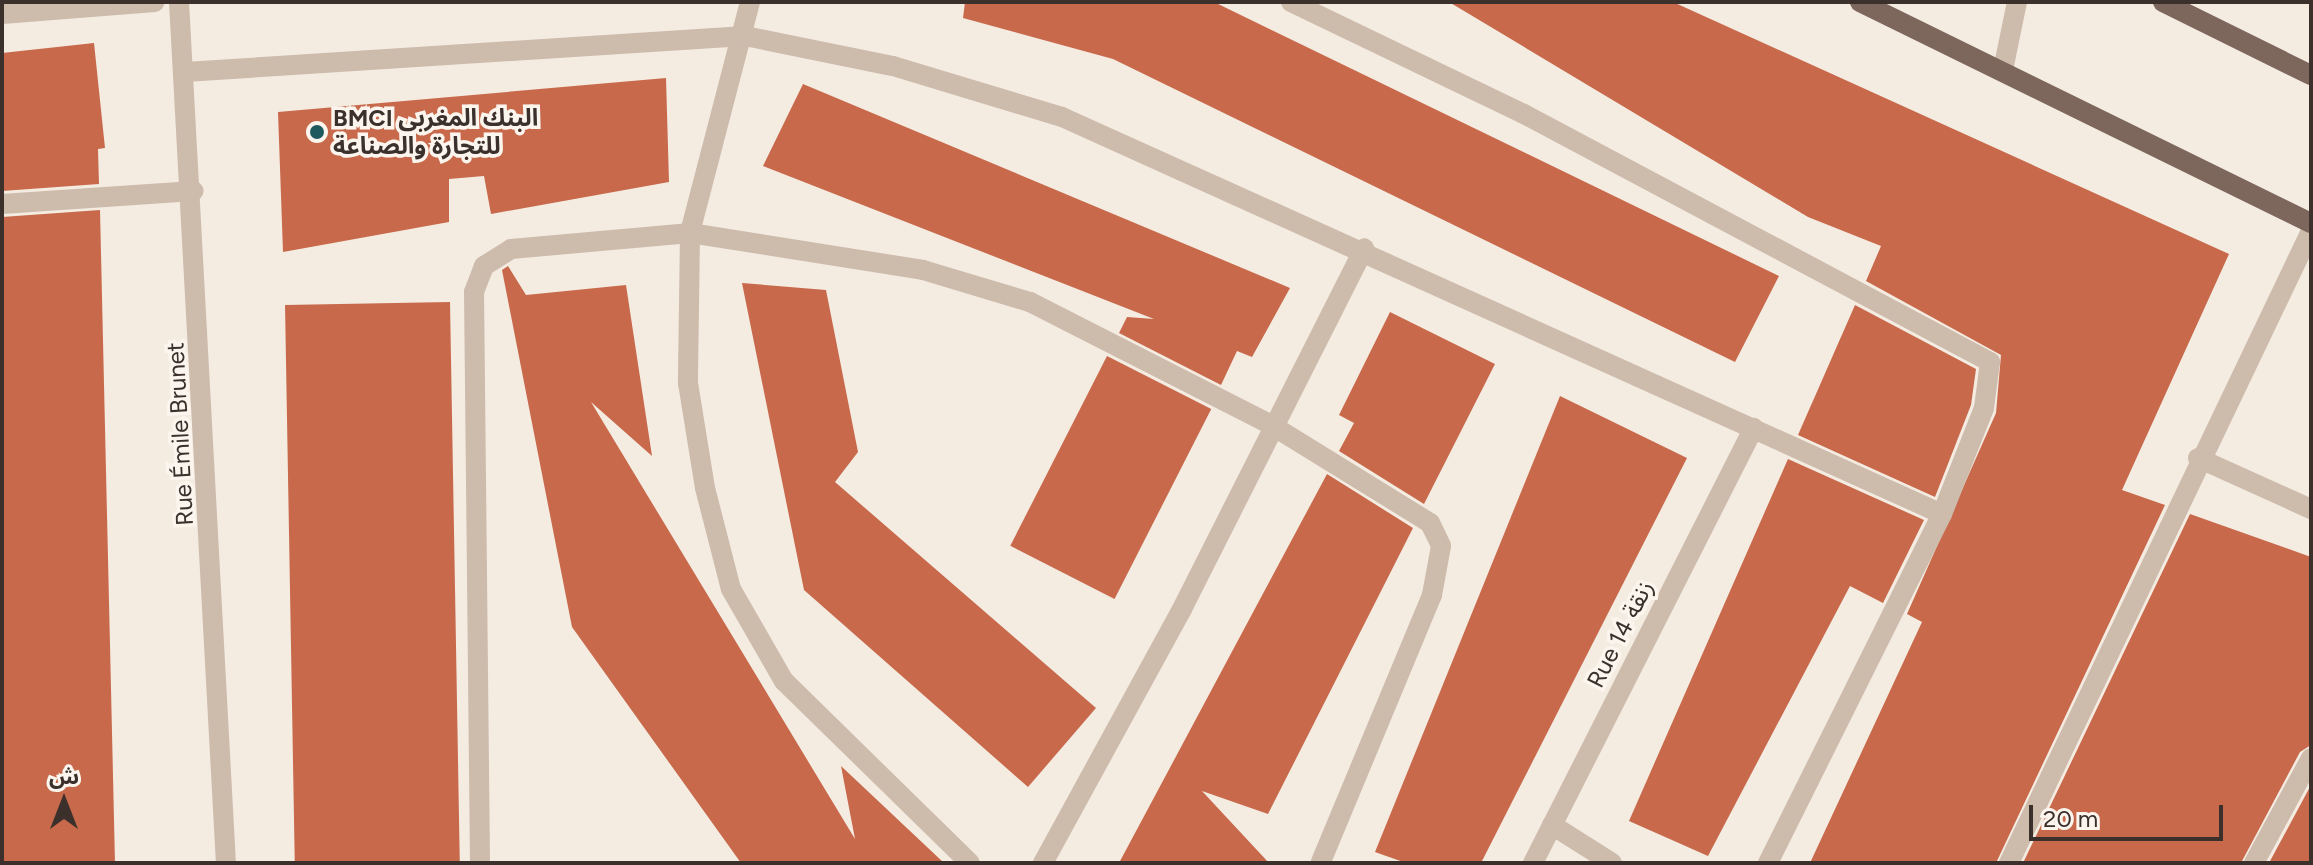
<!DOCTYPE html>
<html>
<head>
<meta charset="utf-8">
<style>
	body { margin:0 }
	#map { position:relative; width:2313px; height:865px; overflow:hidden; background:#f4ebe1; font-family:Figtree,"Noto Sans Arabic",sans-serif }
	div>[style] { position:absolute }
	.building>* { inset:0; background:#c8694b; transform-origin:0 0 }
	.minor>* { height:20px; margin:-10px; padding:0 10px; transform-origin:10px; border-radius:10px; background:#cdbbac }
	.primary>* { height:20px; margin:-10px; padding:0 10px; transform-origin:10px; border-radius:10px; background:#7d675c }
	.dots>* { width:22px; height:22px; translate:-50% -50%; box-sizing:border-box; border:4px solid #fbf5ee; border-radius:50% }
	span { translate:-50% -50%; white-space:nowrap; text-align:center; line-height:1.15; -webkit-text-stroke:7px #fbf5ee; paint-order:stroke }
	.poi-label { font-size:24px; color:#3b302b; font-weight:700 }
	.left { translate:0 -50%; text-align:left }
	.street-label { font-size:24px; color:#3b302b }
	.frame { position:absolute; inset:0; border:4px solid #3b302b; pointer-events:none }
	.north { position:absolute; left:24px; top:761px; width:80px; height:80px; -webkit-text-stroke:6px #fbf5ee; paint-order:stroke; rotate:0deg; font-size:22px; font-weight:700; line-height:32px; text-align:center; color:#3b302b }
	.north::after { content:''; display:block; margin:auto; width:28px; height:36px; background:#3b302b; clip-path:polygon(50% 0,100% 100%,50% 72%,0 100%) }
	.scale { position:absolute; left:2029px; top:805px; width:194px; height:36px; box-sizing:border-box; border:4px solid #3b302b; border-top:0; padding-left:10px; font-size:24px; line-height:28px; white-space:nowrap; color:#3b302b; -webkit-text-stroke:6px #fbf5ee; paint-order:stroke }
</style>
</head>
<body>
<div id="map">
	<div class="building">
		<div style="clip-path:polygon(965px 2px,1214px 2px,1779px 276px,1735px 362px,1113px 59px,963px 18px)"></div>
		<div style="clip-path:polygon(1449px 2px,1673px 2px,2229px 254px,2122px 490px,2165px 505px,1996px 863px,1810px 863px,1922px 622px,1907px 614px,1996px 413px,2001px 355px,1866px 281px,1881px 246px,1808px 217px)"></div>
		<div style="clip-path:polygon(94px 43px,105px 148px,98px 149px,99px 184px,2px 191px,2px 53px)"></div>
		<div style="clip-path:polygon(666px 78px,669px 182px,491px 214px,484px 176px,449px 179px,449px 222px,283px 252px,278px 112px)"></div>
		<div style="clip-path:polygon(803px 84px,1290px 288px,1252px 357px,1237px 351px,1221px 385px,1119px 333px,1127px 317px,1154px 319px,763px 166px)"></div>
		<div style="clip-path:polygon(100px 210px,115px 863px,2px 863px,2px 217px)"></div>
		<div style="clip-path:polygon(508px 266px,526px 295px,626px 285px,652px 456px,591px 402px,855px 839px,841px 766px,944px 863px,741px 863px,572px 627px,502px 270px)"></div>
		<div style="clip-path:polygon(742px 283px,826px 290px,858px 452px,835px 482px,1096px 708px,1028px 787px,804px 590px)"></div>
		<div style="left:450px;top:302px;width:561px;height:165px;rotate:89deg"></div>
		<div style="clip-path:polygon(1855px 305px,1976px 369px,1971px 405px,1935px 497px,1798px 435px)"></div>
		<div style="clip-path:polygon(1390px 312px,1495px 364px,1424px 504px,1339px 451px,1354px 423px,1339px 415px)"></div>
		<div style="left:1107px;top:356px;width:117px;height:213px;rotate:27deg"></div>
		<div style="clip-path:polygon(1560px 396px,1687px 458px,1481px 863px,1406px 863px,1375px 852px)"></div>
		<div style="clip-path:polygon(1788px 459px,1924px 520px,1883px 603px,1850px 586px,1708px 856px,1629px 821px)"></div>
		<div style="clip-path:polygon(1327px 474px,1413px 528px,1268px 814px,1202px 791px,1269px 863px,1119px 863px)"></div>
		<div style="clip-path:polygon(2190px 514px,2311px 557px,2311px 745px,2300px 752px,2241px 863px,2023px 863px)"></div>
		<div style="clip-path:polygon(2311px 785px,2311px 863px,2269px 863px)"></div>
	</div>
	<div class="minor">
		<div style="left:179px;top:2px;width:862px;rotate:86.88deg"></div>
		<div style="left:750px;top:2px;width:239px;rotate:104.6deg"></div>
		<div style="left:690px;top:233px;width:150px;rotate:90.8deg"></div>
		<div style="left:688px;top:383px;width:106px;rotate:80.8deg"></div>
		<div style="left:705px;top:488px;width:104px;rotate:75.6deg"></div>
		<div style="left:731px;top:589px;width:106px;rotate:60.1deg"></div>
		<div style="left:784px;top:681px;width:260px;rotate:44.4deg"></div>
		<div style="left:1291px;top:2px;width:259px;rotate:25.7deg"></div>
		<div style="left:1524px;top:114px;width:528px;rotate:28.02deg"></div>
		<div style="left:1990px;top:362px;width:46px;rotate:97.4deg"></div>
		<div style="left:1984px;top:408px;width:114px;rotate:111.6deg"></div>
		<div style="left:1942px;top:514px;width:390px;rotate:116.5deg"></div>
		<div style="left:2px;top:14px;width:153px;rotate:-4.5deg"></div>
		<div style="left:2003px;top:70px;width:69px;rotate:-78.4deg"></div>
		<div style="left:185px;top:72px;width:561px;rotate:-3.68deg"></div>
		<div style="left:745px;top:36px;width:151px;rotate:11.5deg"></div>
		<div style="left:893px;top:66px;width:177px;rotate:16.8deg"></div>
		<div style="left:1062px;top:117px;width:965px;rotate:24.28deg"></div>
		<div style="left:2px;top:204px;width:192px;rotate:-3.9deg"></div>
		<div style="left:2198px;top:458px;width:124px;rotate:24.3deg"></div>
		<div style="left:1552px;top:825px;width:71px;rotate:32.3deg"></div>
		<div style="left:480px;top:863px;width:571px;rotate:-90.6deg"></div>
		<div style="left:474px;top:292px;width:28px;rotate:-69deg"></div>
		<div style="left:484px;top:266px;width:32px;rotate:-32deg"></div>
		<div style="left:511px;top:249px;width:180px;rotate:-5.1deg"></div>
		<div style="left:690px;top:233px;width:236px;rotate:9deg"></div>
		<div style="left:923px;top:270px;width:112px;rotate:16.7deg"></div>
		<div style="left:1030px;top:302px;width:273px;rotate:27deg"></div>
		<div style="left:1273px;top:426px;width:185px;rotate:31.7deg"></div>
		<div style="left:1430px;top:523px;width:25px;rotate:64deg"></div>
		<div style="left:1441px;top:546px;width:50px;rotate:100.4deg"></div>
		<div style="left:1432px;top:595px;width:289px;rotate:112.6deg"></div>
		<div style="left:1043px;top:863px;width:290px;rotate:-61.3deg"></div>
		<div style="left:1182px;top:609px;width:404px;rotate:-63.2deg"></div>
		<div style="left:1533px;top:863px;width:488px;rotate:-63.1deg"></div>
		<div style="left:2009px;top:863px;width:700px;rotate:-64.46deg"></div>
		<div style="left:2254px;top:863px;width:119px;rotate:-61.5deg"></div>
	</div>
	<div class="primary">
		<div style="left:1860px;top:2px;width:502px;rotate:26.11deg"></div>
		<div style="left:2163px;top:2px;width:165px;rotate:26.3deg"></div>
	</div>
	<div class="dots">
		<div style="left:317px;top:132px;background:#1f5a5e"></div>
	</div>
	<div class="poi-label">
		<span class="left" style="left:333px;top:132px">BMCI البنك المغربي<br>للتجارة والصناعة</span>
	</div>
	<div class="street-label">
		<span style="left:180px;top:434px;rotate:-93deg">Rue Émile Brunet</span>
		<span style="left:1620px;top:634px;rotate:-63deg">Rue 14 زنقة</span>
	</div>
	<div class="frame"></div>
	<div class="north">ش</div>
	<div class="scale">20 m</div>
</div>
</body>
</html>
